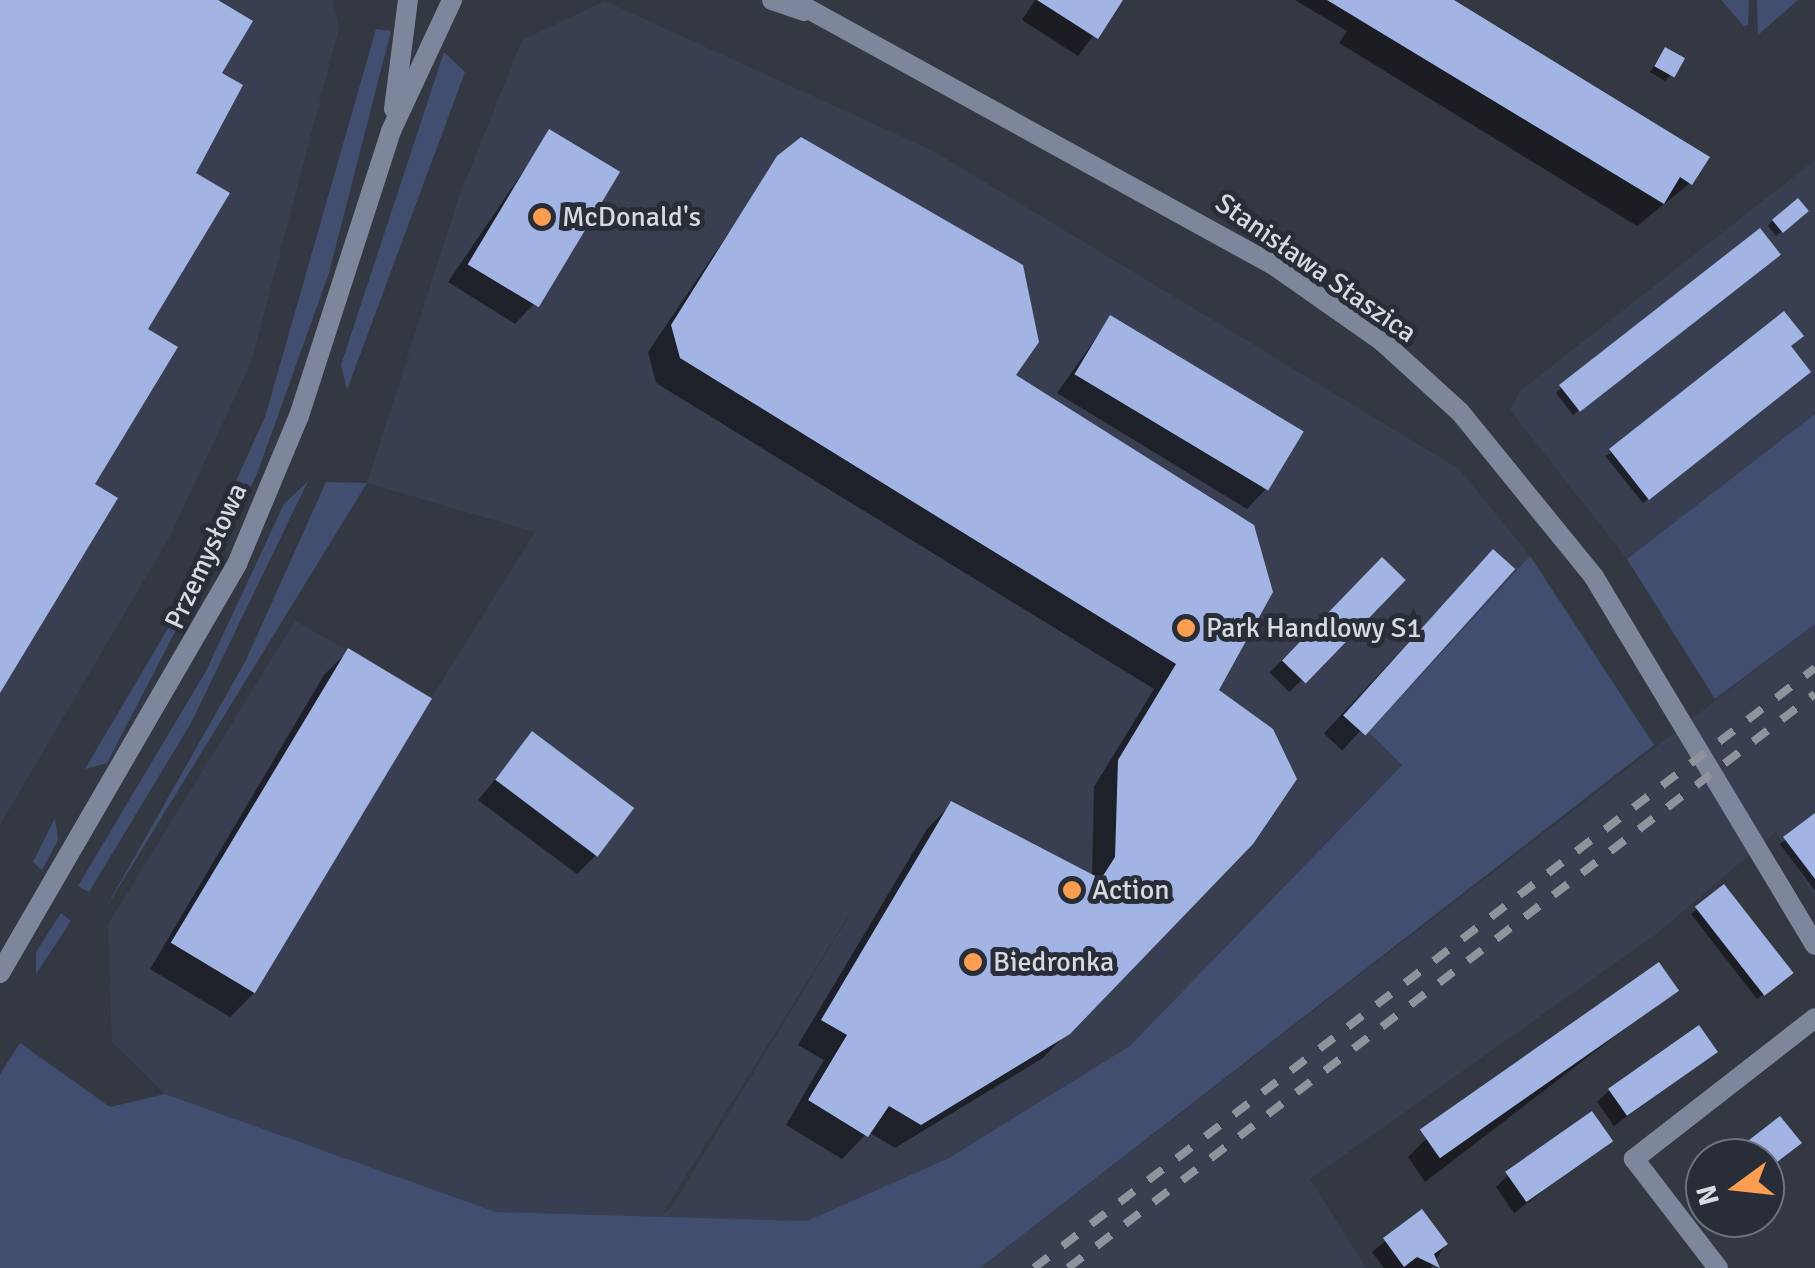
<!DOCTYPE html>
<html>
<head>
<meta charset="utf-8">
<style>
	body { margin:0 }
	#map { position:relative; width:1815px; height:1268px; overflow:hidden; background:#333842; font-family:Signika,sans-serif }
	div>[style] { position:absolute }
	.built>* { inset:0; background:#393f50 }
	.green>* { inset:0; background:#414e70 }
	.shadow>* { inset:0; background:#0007; transform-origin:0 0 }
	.building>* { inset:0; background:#a1b4e4; transform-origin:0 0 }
	.minor>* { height:20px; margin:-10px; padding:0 10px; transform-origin:10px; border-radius:10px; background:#7e869b }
	.tertiary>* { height:20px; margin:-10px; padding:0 10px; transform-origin:10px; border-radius:10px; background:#7e869b }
	.rail>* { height:8px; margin-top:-4px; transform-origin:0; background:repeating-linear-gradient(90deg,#8f939b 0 18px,transparent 0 36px) }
	.dots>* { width:28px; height:28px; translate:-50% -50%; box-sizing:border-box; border:5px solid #292d38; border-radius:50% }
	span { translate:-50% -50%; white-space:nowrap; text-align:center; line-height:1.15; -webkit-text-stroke:10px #292d38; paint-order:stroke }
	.poi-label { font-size:28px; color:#d7dae1 }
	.left { translate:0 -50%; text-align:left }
	.street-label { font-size:28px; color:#d7dae1 }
	.north { position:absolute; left:1685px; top:1138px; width:100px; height:100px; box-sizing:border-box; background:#292d38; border:2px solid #6f727c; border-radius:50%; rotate:255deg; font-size:28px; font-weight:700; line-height:40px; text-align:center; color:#d7dae1 }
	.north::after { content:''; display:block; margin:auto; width:35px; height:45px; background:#fb9e51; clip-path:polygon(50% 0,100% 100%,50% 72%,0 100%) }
</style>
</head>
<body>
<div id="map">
	<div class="built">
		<div style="clip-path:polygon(0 0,333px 0,339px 28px,251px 363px,169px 538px,0 825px)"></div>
		<div style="clip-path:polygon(evenodd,605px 1px,935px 152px,1459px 469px,1530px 556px,1370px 731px,1402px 764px,1130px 1047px,950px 1158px,807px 1221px,496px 1212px,165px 1094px,112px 1042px,108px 924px,295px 621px,432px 697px,535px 532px,367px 483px,459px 197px,522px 40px,605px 1px,849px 916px,671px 1208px,662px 1214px,848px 916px,849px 916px)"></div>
		<div style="clip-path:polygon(1815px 160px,1815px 414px,1627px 559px,1510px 410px,1520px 391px)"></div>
		<div style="clip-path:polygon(1815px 624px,1815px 898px,1776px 832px,1659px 932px,1310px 1179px,1366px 1268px,980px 1268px)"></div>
	</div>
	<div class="green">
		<div style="clip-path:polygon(1721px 0,1749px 0,1748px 25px,1744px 26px)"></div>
		<div style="clip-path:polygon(1757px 0,1798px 0,1758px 35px)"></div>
		<div style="clip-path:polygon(376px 29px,391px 31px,329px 273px,257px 474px,107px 763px,85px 769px,173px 620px,265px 417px)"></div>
		<div style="clip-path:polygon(444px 52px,465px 72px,347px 390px,341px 365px)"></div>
		<div style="clip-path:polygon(1815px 414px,1815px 624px,1715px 699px,1627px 559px)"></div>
		<div style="clip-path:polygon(308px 481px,191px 723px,89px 892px,78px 886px,206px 671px,284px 504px)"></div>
		<div style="clip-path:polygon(326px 482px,367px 483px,104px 911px,246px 660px)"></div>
		<div style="clip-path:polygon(1530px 556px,1654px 745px,980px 1268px,0 1268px,0 1074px,20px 1043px,110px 1107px,165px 1094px,496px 1212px,807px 1221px,949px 1158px,1130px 1046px,1402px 765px,1369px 732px)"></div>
		<div style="clip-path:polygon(55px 818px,58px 840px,42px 870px,33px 862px)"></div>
		<div style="clip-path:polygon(61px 913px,71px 921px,36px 974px,36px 952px)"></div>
	</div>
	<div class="shadow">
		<div style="clip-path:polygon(1035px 0,1120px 0,1078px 56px,1022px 20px)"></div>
		<div style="clip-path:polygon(1295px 0,1449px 0,1690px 183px,1637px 226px,1339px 43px,1347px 31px)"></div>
		<div style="clip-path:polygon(1660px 56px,1670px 75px,1665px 81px,1650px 72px)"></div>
		<div style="clip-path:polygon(550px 132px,533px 305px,515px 324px,448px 282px)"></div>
		<div style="clip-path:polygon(779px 158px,1012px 375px,1216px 691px,1068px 1032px,1043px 1058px,895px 1148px,868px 1132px,842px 1159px,786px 1125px,824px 1060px,798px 1045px,927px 829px,951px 804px,1092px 877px,1094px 787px,1154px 689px,656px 383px,648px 352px)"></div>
		<div style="clip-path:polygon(1800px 216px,1776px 236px,1768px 226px,1773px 220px)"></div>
		<div style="clip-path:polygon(1772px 260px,1573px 415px,1556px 393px,1561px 388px)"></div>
		<div style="clip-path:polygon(1110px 318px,1265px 490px,1247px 509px,1057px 393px)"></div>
		<div style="clip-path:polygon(1788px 347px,1803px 377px,1643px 503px,1605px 456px)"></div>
		<div style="left:1493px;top:552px;width:25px;height:248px;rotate:43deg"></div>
		<div style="left:1382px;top:560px;width:28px;height:159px;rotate:45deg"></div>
		<div style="clip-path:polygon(348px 651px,254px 993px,230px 1017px,150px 969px,324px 675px)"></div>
		<div style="clip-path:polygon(533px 734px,595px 856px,577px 874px,478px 800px)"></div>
		<div style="clip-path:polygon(1815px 816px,1815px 891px,1780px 844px)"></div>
		<div style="clip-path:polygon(1697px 909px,1784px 978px,1757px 999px,1691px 914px)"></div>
		<div style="clip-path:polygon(1675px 990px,1425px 1182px,1408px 1157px,1426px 1139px)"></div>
		<div style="clip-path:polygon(1715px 1052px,1614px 1126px,1597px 1102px,1610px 1090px)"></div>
		<div style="clip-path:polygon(1610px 1140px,1514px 1213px,1496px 1187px,1508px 1175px)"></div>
		<div style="clip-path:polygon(1705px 1177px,1705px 1205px,1693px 1189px)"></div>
		<div style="clip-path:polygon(1421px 1212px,1445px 1245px,1431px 1268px,1384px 1268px,1372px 1252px)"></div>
	</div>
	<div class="building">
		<div style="clip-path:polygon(0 0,218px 0,253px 21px,222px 73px,243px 85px,196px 173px,230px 193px,148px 329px,178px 347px,95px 484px,118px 498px,0 693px)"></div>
		<div style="clip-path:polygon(1037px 0,1123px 0,1098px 39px)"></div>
		<div style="clip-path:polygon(1327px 0,1454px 0,1710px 157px,1692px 185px,1680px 177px,1664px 204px)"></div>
		<div style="left:1665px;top:47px;width:23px;height:22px;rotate:29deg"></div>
		<div style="left:549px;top:129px;width:83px;height:158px;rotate:31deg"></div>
		<div style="clip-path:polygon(801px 137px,1023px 265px,1039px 342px,1016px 375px,1254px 525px,1273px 592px,1219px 690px,1273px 729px,1297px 779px,1253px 844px,1070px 1034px,921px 1125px,889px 1106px,868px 1137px,808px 1100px,847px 1035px,821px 1020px,951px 801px,1101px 879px,1115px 857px,1118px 760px,1176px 664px,680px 358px,671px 325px,777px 156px)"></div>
		<div style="left:1798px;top:198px;width:17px;height:34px;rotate:50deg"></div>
		<div style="left:1760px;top:228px;width:34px;height:255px;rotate:52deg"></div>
		<div style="clip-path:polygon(1784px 311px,1804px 336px,1791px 346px,1811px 372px,1649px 500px,1609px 449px)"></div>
		<div style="left:1110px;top:315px;width:226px;height:69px;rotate:31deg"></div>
		<div style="left:1493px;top:549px;width:30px;height:224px;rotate:42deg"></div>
		<div style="left:1382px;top:557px;width:33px;height:144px;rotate:44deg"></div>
		<div style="left:348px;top:648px;width:98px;height:344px;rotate:31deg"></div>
		<div style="left:532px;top:731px;width:128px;height:61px;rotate:37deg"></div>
		<div style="clip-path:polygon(1815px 813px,1815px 879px,1783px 837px)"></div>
		<div style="left:1724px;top:884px;width:113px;height:37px;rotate:52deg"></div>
		<div style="left:1659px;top:962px;width:35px;height:292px;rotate:55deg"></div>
		<div style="left:1699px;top:1025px;width:33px;height:111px;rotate:55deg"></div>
		<div style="left:1592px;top:1111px;width:37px;height:106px;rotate:55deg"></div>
		<div style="clip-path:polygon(1780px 1116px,1802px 1143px,1765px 1171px,1765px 1158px,1726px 1158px)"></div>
		<div style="clip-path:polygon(1422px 1209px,1448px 1244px,1434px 1254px,1440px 1268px,1417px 1257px,1404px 1267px,1383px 1238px)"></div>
	</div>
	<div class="minor">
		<div style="left:1718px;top:1268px;width:138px;rotate:-127.6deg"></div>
		<div style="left:1634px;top:1159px;width:229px;rotate:-37.9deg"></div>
	</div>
	<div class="tertiary">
		<div style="left:772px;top:0;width:34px;rotate:19deg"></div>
		<div style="left:792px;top:0;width:551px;rotate:28.84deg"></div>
		<div style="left:1275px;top:266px;width:132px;rotate:35.1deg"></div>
		<div style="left:1383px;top:342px;width:104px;rotate:42.3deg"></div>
		<div style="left:1460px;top:412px;width:213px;rotate:50.9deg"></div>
		<div style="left:1594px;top:577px;width:429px;rotate:59deg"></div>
		<div style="left:394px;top:109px;width:110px;rotate:-82.7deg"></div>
		<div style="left:0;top:973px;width:473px;rotate:-59.9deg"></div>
		<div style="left:237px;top:564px;width:160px;rotate:-67.3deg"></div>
		<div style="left:299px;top:416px;width:299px;rotate:-72.1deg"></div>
		<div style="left:391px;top:131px;width:145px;rotate:-65deg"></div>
	</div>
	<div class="rail">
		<div style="left:1034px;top:1268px;width:985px;rotate:-37.53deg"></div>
		<div style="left:1068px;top:1268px;width:942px;rotate:-37.54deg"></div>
	</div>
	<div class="dots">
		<div style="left:542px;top:217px;background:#fb9e51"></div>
		<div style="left:1186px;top:628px;background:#fb9e51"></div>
		<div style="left:1072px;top:890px;background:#fb9e51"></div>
		<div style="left:973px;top:962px;background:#fb9e51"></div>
	</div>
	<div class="poi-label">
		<span class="left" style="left:562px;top:217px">McDonald's</span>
		<span class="left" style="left:1206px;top:628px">Park Handlowy S1</span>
		<span class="left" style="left:1092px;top:890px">Action</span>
		<span class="left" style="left:993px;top:962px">Biedronka</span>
	</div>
	<div class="street-label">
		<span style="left:1316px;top:268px;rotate:35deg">Stanisława Staszica</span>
		<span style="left:206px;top:556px;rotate:-65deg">Przemysłowa</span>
	</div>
	<div class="north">N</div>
</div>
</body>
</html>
